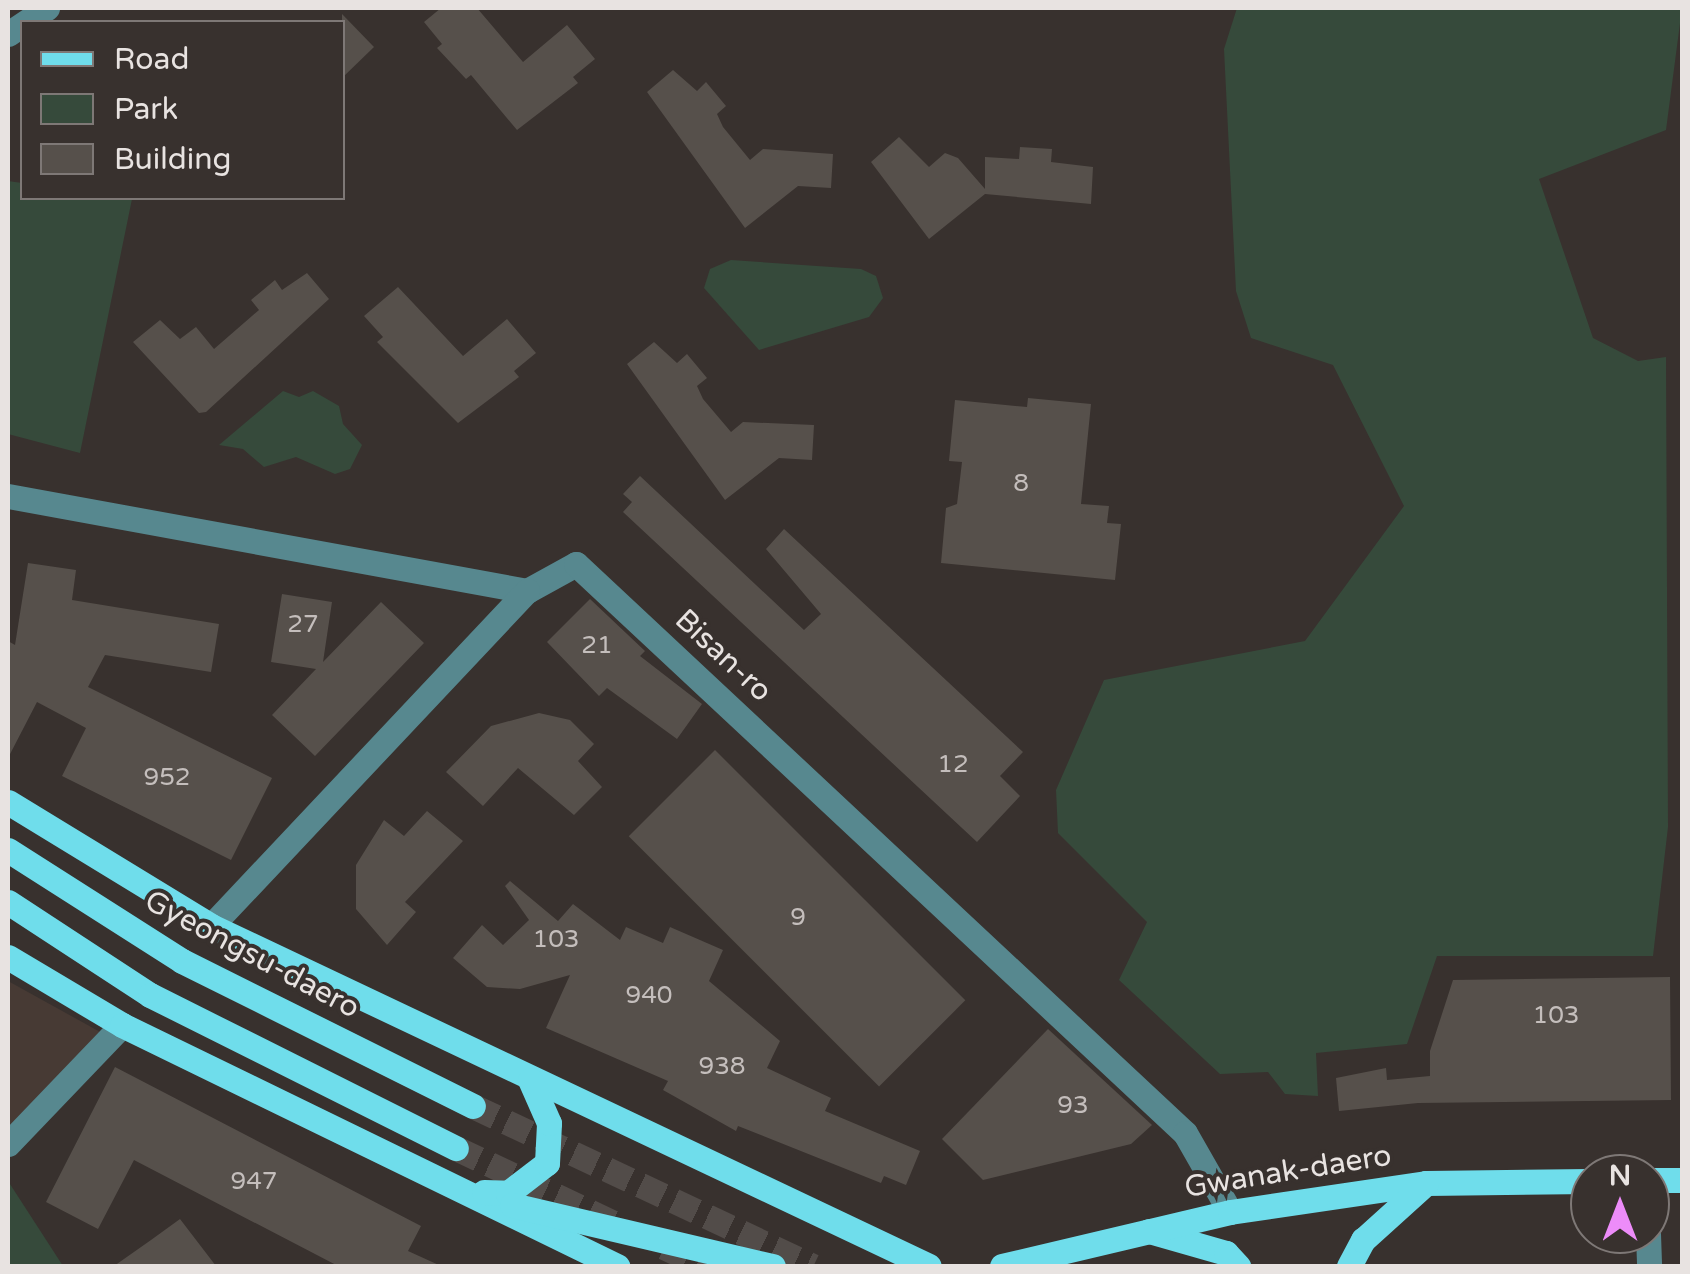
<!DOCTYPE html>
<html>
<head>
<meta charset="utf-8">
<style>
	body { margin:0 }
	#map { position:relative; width:1690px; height:1274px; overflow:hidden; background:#38312e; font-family:"Varela Round",sans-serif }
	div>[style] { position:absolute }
	.built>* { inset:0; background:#473a34 }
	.green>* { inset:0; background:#364a3b }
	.building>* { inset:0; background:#56504b; transform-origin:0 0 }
	.major-tunnel>* { height:25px; margin-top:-12.5px; transform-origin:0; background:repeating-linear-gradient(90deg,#524c49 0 25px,transparent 0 37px) }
	.minor>* { height:25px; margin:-12.5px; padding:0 12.5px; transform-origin:12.5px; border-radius:12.5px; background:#57888f }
	.major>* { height:25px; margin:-12.5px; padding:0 12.5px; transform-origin:12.5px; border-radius:12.5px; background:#6fddeb }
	span { translate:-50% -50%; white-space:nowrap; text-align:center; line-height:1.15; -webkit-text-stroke:8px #38312e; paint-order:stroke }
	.number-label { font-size:25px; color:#c4bebc }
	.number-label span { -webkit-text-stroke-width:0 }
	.street-label { font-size:30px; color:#e8e3e1 }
	.frame { position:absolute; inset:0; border:10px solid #e8e3e1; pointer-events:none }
	.legend { position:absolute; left:20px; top:20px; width:325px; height:180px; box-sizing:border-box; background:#38312e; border:2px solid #7e7876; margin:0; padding:12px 18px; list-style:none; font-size:30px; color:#e8e3e1 }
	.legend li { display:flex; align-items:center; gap:20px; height:50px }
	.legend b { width:50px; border:2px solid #7e7876 }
	.north { position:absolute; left:1570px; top:1154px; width:100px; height:100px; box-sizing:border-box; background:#38312e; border:2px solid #7e7876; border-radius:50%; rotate:0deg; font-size:28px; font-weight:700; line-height:40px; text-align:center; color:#e8e3e1 }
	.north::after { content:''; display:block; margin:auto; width:35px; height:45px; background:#ed8cf9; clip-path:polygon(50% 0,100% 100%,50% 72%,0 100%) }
</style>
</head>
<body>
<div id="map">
	<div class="built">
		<div style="clip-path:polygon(8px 981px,102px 1033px,8px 1136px)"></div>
	</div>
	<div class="green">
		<div style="clip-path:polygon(1237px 8px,1682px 8px,1666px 130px,1539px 179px,1593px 338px,1638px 361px,1666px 357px,1668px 827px,1653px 956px,1437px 956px,1407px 1044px,1316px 1053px,1318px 1096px,1285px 1094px,1268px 1072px,1220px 1074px,1119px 980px,1147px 922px,1058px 833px,1056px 790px,1104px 680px,1305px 641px,1404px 506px,1333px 365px,1251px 338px,1236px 291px,1224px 49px)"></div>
		<div style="clip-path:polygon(8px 181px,22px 183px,22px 198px,132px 199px,80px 453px,8px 434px)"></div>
		<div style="clip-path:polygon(731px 260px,861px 269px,876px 276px,883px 298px,869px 317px,759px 350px,704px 288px,710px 269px)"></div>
		<div style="clip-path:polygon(283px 391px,299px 397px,313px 391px,339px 406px,343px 424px,362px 445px,350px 469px,335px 474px,296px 457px,264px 467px,243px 449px,219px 445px)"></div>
		<div style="clip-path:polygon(8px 1181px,63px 1266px,8px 1266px)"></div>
	</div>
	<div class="building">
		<div style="clip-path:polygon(441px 8px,477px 8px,523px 62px,567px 25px,595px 59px,573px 77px,578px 83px,517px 130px,471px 75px,466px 79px,437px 48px,442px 44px,424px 22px)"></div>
		<div style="clip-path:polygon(342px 14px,374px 47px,342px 78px)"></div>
		<div style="clip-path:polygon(673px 70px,697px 91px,706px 82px,726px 106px,717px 114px,723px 127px,750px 160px,763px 149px,833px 154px,831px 188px,798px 186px,745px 228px,647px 92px)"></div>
		<div style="clip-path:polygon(899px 137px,929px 167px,945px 153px,958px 158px,985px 189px,985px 157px,1019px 159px,1020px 147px,1052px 149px,1051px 162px,1093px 167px,1091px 204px,985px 194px,929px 239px,871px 162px)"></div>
		<div style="clip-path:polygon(307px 273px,329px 299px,206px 412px,199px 413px,133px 342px,160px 320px,180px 339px,196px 327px,214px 349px,259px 310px,251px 300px,275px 280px,282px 290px)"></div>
		<div style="clip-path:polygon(398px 287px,463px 356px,507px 319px,536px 353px,514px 371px,519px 377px,458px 423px,377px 342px,383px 337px,364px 316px)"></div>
		<div style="clip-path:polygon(654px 342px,677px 363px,687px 354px,707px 378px,697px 386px,703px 399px,731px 432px,743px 422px,814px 425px,812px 460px,779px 458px,725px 500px,627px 364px)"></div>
		<div style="clip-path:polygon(1028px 398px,1091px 404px,1081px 504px,1109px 506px,1107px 523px,1121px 524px,1115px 580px,941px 563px,946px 508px,957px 504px,962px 462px,949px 461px,955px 400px,1027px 407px)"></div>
		<div style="clip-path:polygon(640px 476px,804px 630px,821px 614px,766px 549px,784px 529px,1023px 752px,1000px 776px,1020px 796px,977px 842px,623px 512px,632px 502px,623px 494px)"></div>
		<div style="clip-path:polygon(28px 563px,76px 570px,72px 600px,219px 624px,211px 672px,105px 655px,88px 687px,272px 778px,231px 860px,62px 776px,86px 728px,37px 702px,8px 758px,8px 641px,15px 645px)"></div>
		<div style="clip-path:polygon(282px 594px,332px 602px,323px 662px,381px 602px,424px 643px,315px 756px,272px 715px,316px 669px,271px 662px)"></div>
		<div style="clip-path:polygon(590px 599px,645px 651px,640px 656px,702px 704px,677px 739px,607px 688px,599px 696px,547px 642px)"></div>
		<div style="clip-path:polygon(539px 713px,570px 720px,594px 744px,578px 761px,602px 787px,574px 815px,518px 768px,483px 806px,446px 772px,491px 726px)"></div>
		<div style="left:715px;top:750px;width:354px;height:122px;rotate:45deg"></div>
		<div style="clip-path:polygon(427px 811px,463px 841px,405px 902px,416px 912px,387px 945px,356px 909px,356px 865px,384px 820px,404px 836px)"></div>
		<div style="clip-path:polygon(510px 881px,558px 921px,573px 904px,620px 940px,626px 927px,663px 943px,670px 927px,723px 950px,709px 981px,780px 1041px,767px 1068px,831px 1098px,825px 1111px,920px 1151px,906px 1185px,884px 1176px,881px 1183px,738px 1126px,736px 1131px,663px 1090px,668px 1081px,546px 1028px,570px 975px,520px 989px,487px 987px,453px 958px,482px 925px,503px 945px,529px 920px,505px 886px)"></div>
		<div style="clip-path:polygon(1670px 977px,1671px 1100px,1418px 1103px,1339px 1111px,1336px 1078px,1386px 1068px,1387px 1080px,1430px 1076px,1430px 1051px,1453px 980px)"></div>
		<div style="clip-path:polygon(1048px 1029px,1152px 1125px,1131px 1144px,983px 1180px,942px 1139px)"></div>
		<div style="clip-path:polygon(115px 1067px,421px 1226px,408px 1251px,441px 1266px,338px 1266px,134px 1160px,98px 1229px,46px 1202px)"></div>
		<div style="clip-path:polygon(180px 1219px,216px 1266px,114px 1266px,151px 1240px)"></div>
	</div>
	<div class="major-tunnel">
		<div style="left:473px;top:1106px;width:376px;rotate:25.2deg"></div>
		<div style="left:456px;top:1148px;width:175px;rotate:25.4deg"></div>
		<div style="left:664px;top:1247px;width:45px;rotate:24.9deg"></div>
	</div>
	<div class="minor">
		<div style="left:8px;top:34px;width:47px;rotate:-33.7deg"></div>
		<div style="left:8px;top:496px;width:528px;rotate:10.37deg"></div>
		<div style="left:527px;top:591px;width:56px;rotate:-28.9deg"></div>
		<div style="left:576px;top:564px;width:833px;rotate:43.06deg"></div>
		<div style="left:1185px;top:1133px;width:91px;rotate:60.3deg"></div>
		<div style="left:211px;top:926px;width:461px;rotate:-46.7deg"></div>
		<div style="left:8px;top:1144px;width:165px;rotate:-46.2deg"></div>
		<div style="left:1648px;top:1234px;width:32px;rotate:88deg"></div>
	</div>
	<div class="major">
		<div style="left:8px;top:802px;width:238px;rotate:31.4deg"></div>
		<div style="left:211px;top:926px;width:794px;rotate:25.34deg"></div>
		<div style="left:8px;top:850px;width:206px;rotate:32.5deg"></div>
		<div style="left:182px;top:961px;width:325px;rotate:26.5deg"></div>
		<div style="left:8px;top:902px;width:170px;rotate:33.2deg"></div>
		<div style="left:150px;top:995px;width:342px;rotate:26.6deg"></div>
		<div style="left:8px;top:957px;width:133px;rotate:30.8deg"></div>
		<div style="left:122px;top:1025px;width:551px;rotate:25.96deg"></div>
		<div style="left:1650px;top:1180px;width:32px"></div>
		<div style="left:484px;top:1192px;width:24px;rotate:2deg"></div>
		<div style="left:508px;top:1193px;width:49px;rotate:-37.6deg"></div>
		<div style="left:547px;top:1163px;width:40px;rotate:-87.1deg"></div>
		<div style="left:549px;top:1123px;width:47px;rotate:-113.8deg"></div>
		<div style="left:512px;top:1205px;width:268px;rotate:13.2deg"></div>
		<div style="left:1149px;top:1231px;width:80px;rotate:15.9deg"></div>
		<div style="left:1226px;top:1253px;width:18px;rotate:47deg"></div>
		<div style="left:1002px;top:1266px;width:234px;rotate:-13.3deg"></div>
		<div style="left:1230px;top:1212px;width:198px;rotate:-8.4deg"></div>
		<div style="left:1426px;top:1183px;width:164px;rotate:-0.7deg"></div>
		<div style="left:1349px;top:1266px;width:30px;rotate:-62deg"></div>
		<div style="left:1363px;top:1240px;width:85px;rotate:-42.1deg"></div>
	</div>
	<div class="number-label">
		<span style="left:1021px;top:483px">8</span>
		<span style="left:303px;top:624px">27</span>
		<span style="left:597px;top:645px">21</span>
		<span style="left:953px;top:764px">12</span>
		<span style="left:167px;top:777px">952</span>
		<span style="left:798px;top:917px">9</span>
		<span style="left:556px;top:939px">103</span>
		<span style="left:649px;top:995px">940</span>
		<span style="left:1556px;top:1015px">103</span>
		<span style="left:722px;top:1066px">938</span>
		<span style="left:1073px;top:1105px">93</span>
		<span style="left:254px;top:1181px">947</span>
	</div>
	<div class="street-label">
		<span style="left:723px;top:656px;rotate:43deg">Bisan-ro</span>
		<span style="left:252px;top:955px;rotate:28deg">Gyeongsu-daero</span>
		<span style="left:1288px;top:1172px;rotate:-9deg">Gwanak-daero</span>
	</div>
	<div class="frame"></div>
	<ul class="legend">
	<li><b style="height:12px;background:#6fddeb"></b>Road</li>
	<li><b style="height:28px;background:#364a3b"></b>Park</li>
	<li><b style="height:28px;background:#56504b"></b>Building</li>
	</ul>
	<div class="north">N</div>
</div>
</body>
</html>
